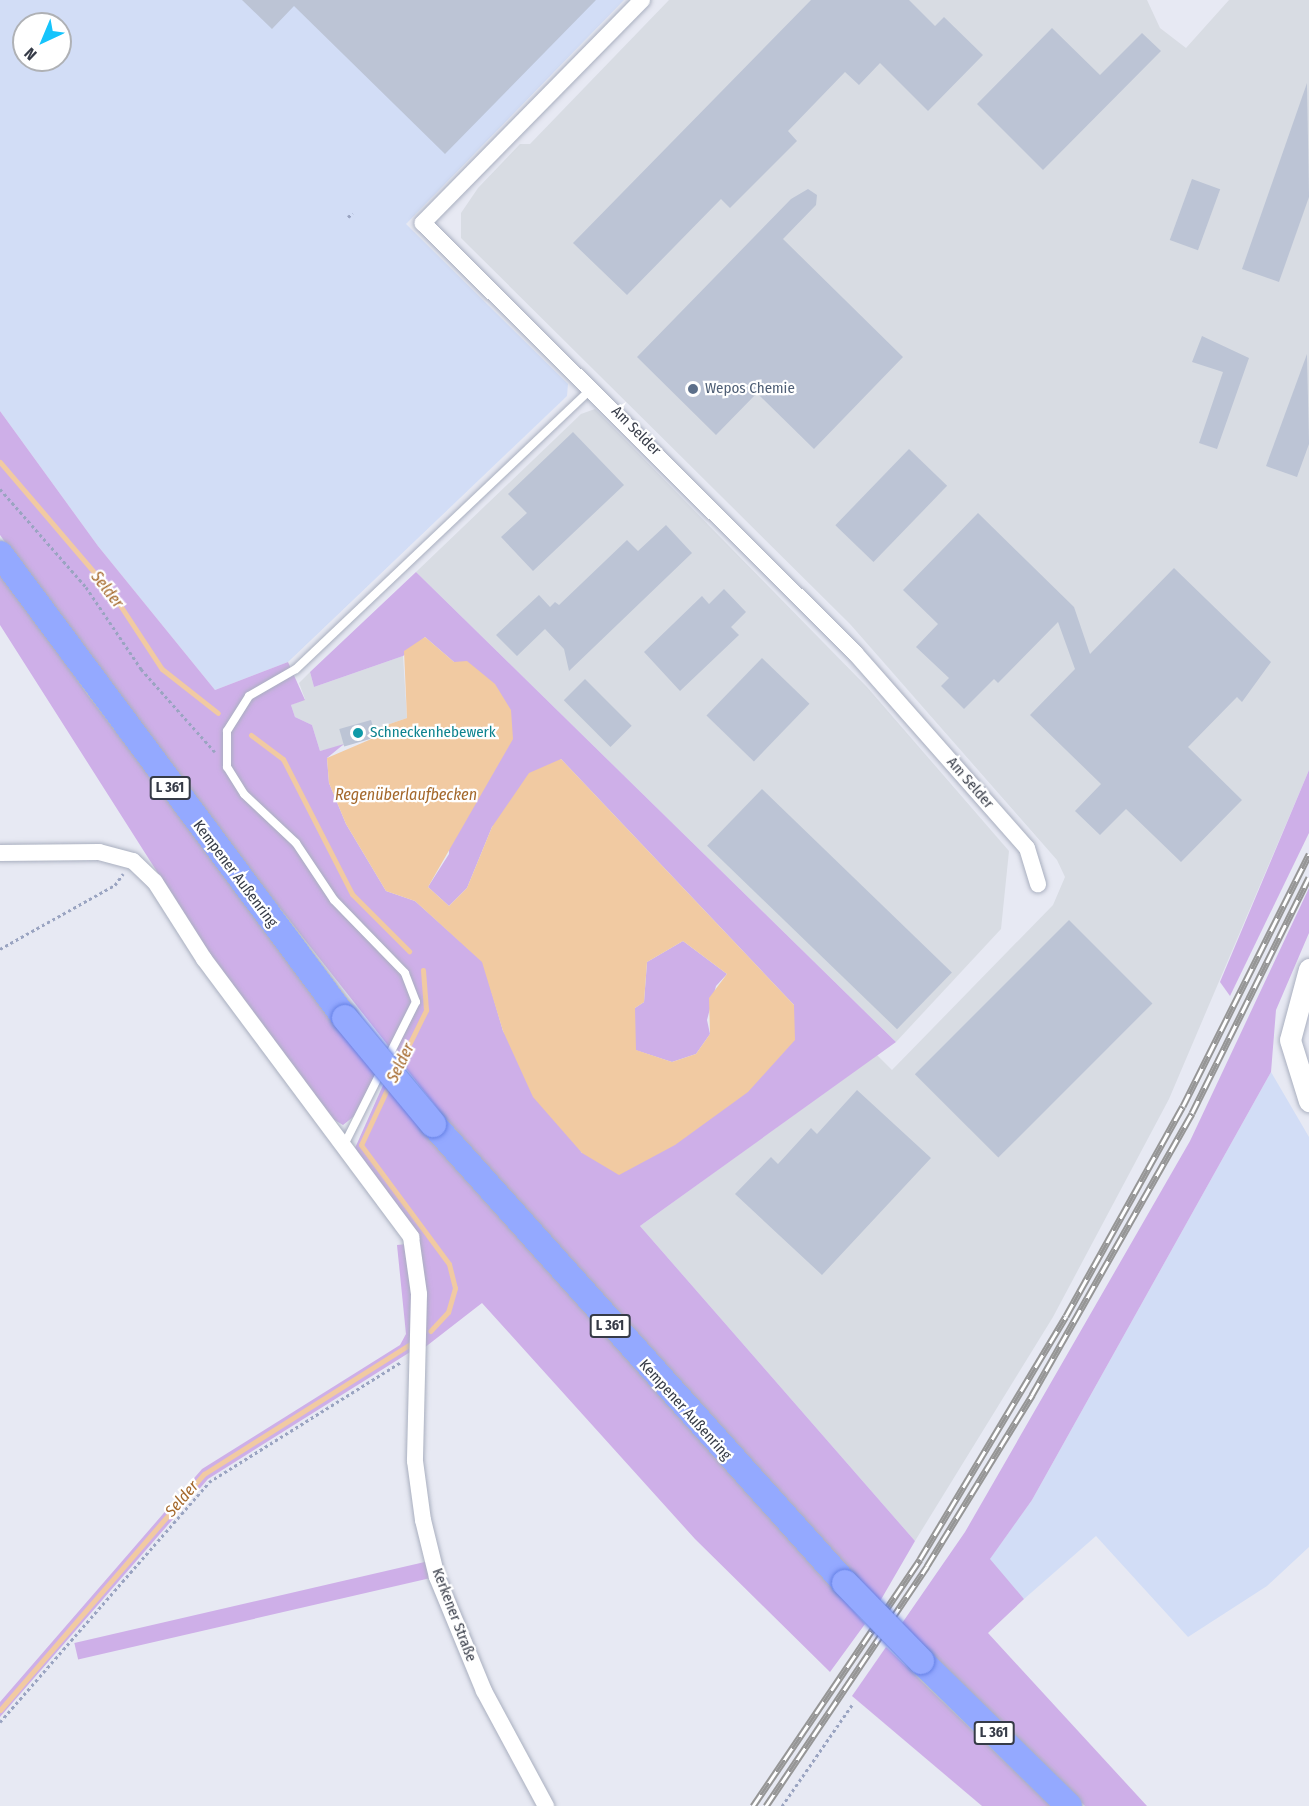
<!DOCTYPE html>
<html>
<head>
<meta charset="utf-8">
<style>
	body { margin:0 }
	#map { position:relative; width:1309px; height:1806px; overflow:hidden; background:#e7e9f3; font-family:"Fira Sans Condensed",sans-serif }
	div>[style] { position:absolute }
	.commercial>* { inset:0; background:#d2ddf6 }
	.industrial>* { inset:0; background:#d8dce3 }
	.green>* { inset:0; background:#ceafe8; transform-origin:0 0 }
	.water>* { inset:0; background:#f1caa2 }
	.stream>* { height:5px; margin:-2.5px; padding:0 2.5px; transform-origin:2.5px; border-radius:2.5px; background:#f1caa2 }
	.building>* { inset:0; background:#bcc4d5; transform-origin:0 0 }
	.path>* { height:3px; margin-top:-1.5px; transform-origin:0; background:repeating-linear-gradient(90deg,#9aa4c1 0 3px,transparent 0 6px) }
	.roads { filter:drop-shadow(0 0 2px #a9afbf) drop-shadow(0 0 2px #a9afbf) }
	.service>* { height:8px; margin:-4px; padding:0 4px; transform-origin:4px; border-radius:4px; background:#fff }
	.minor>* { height:16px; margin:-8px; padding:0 8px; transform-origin:8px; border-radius:8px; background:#fff }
	.tertiary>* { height:21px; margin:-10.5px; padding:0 10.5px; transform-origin:10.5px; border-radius:10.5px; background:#fff }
	.primary>* { height:26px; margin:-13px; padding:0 13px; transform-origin:13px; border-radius:13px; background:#94a9ff }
	.rail>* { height:7px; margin-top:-3.5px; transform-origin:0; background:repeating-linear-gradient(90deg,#fff 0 14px,#969696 0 28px); box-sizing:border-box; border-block:2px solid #969696 }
	.bridges { filter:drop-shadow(0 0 2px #637fe5) drop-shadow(0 0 2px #637fe5) }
	.primary-bridge>* { height:26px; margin:-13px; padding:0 13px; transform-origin:13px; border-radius:13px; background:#94a9ff }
	.dots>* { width:16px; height:16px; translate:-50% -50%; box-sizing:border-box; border:3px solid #fff; border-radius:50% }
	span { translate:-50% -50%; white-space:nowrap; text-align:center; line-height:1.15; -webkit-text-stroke:4.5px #fff; paint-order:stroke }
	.shield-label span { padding:2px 4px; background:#fff; border:2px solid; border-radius:4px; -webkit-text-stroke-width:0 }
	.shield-label { font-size:14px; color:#363b47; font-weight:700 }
	.service-label { font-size:15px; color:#4e5e75 }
	.left { translate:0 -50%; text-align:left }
	.street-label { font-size:15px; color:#363b47 }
	.culture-label { font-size:15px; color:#0d838f }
	.water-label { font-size:16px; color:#a4682b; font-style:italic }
	.north { position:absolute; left:12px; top:12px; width:60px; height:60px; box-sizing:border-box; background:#fff; border:2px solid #afb1b5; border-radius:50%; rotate:224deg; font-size:16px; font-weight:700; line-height:24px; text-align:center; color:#363b47 }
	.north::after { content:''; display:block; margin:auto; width:21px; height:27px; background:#16c4fc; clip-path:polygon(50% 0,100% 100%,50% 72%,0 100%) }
</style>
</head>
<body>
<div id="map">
	<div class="commercial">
		<div style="clip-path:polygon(evenodd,0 0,624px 0,406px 224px,568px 384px,567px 396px,288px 662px,215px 690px,98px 546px,0 411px,0 0,24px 24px,60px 24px,60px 60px,24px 60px,24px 24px)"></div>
		<div style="clip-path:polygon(1271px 1072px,1309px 1137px,1309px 1547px,1267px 1586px,1188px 1637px,1096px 1536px,1024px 1599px,989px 1560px,1032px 1500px)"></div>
	</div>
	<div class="industrial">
		<div style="clip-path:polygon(669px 0,1147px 0,1160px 28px,1186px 48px,1229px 0,1309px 0,1309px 770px,1169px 1099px,1053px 1317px,915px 1541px,640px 1226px,877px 1055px,892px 1070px,1053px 905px,1065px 877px,1057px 860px,850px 624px,461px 238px,461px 213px,478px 188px,520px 144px,530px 144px)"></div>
		<div style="clip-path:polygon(595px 409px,867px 687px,1009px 851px,1001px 929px,896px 1042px,416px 572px,581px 414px)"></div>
		<div style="clip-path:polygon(403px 656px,407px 718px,375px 729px,377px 737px,320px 751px,312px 725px,295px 717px,291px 705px,305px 699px,299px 683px,310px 672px,314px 687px)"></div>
	</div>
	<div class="green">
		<div style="clip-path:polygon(0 411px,98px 546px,215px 690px,288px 662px,305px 700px,291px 705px,295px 717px,312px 725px,320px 751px,344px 744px,327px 758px,329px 783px,346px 824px,386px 891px,415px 901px,483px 962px,503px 1031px,582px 1153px,794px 1005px,561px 759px,492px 827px,467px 888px,449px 906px,428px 887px,449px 854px,454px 662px,425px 637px,403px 656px,314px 687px,310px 672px,416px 572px,896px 1042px,640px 1226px,915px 1541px,879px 1603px,611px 1310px,442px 1114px,160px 756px,0 535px)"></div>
		<div style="clip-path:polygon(0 569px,87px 694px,377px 1074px,358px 1113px,343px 1125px,326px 1115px,210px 955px,0 625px)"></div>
		<div style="clip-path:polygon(1309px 770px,1309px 833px,1230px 996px,1220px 982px)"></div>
		<div style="clip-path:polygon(1309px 888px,1309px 933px,1276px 1010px,1271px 1072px,1032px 1500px,990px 1559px,1024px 1599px,988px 1633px,1147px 1806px,1085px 1806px,898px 1629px,965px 1532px,1190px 1141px)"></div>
		<div style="clip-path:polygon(683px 941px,727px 974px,716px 986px,707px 1020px,710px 1034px,696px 1054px,672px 1062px,635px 1050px,635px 1008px,644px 1002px,647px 962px)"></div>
		<div style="clip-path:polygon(384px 1083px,865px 1624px,830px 1672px,695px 1539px,482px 1303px,424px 1348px,419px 1255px,355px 1148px)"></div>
		<div style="clip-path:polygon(407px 1244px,415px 1349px,208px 1479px,0 1717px,0 1702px,202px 1469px,400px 1345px,406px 1334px,397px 1245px)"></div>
		<div style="left:429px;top:1561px;width:17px;height:364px;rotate:77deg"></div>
		<div style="clip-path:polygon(886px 1647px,1051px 1806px,982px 1806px,852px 1696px)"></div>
	</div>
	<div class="water">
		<div style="clip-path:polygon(evenodd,425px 637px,454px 662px,467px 661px,495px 684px,511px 710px,513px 739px,428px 887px,449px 906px,467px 888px,492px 827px,529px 773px,561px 759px,794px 1005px,795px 1040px,748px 1092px,675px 1145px,619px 1175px,582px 1153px,533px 1097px,503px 1031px,482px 962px,415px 901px,386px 891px,346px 824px,329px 783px,327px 758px,376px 737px,375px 729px,407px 718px,404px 651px,425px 637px,683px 941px,727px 974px,709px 998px,710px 1034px,696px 1054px,672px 1062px,636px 1050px,635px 1008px,644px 1002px,647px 962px,683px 941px)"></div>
	</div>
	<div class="stream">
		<div style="left:0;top:462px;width:172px;rotate:49.5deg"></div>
		<div style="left:112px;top:593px;width:91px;rotate:56.7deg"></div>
		<div style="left:162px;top:669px;width:71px;rotate:38.2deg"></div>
		<div style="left:251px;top:735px;width:40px;rotate:37deg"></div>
		<div style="left:283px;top:759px;width:152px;rotate:62.9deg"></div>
		<div style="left:352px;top:894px;width:81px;rotate:45deg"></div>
		<div style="left:397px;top:1069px;width:66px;rotate:-63.8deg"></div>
		<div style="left:426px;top:1010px;width:40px;rotate:-94.3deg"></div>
		<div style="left:390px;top:1083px;width:68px;rotate:115.1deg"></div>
		<div style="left:361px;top:1145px;width:148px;rotate:53.5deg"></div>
		<div style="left:449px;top:1264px;width:25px;rotate:76deg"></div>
		<div style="left:455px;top:1288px;width:25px;rotate:106deg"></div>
		<div style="left:448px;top:1312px;width:26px;rotate:133deg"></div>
		<div style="left:0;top:1710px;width:312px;rotate:-49.2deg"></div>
		<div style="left:204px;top:1474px;width:246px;rotate:-32.2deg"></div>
	</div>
	<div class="building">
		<div style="clip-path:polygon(242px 0,596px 0,445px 154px,294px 6px,272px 29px)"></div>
		<div style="clip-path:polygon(811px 0,909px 0,935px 26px,944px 17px,983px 55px,928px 111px,880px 63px,859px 85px,845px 72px,788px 131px,797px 141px,730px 208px,721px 199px,627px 295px,573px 243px)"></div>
		<div style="clip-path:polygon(1052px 28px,1100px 75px,1142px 33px,1161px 51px,1043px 170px,977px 104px)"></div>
		<div style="clip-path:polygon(1307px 83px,1309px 197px,1279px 282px,1242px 269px)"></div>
		<div style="left:1192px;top:179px;width:30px;height:65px;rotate:20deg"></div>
		<div style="clip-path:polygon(808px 189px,817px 195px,816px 205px,783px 239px,903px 357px,814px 449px,757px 393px,716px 435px,637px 357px,791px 199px)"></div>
		<div style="clip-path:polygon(1202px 336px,1249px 358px,1217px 449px,1199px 443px,1223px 372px,1192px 362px)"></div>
		<div style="clip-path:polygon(1307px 354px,1309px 444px,1297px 477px,1266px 466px)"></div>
		<div style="clip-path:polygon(573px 432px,624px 485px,533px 571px,501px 537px,527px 513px,508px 494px)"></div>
		<div style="left:909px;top:449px;width:53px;height:106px;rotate:44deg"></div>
		<div style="clip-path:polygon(978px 513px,1074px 607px,1090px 654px,1174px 568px,1271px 662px,1242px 702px,1237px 697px,1188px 747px,1242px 800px,1181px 862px,1126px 809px,1100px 835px,1075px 811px,1101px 784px,1030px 715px,1075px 669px,1058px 622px,998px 683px,994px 679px,964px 709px,941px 686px,949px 678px,916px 647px,938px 624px,903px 590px)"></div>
		<div style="clip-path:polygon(666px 525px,692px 553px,569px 671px,564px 649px,545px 629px,517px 656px,496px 635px,539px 595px,550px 607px,555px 602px,559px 605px,627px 540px,638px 551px)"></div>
		<div style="clip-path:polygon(724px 589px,746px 612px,731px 627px,739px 635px,680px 691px,644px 652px,702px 596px,709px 604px)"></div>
		<div style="left:762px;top:658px;width:66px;height:80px;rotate:44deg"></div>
		<div style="left:585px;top:679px;width:66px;height:30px;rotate:45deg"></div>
		<div style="left:371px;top:720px;width:18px;height:33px;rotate:74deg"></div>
		<div style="left:762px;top:789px;width:264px;height:79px;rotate:44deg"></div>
		<div style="left:1069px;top:920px;width:118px;height:218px;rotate:45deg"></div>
		<div style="clip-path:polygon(857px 1090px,931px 1158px,822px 1275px,735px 1194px,771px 1157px,778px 1164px,811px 1128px,817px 1134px)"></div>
	</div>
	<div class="path">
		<div style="left:348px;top:217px;width:6px;rotate:-39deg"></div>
		<div style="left:0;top:489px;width:130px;rotate:48.7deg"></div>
		<div style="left:86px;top:587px;width:99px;rotate:56.1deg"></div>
		<div style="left:141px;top:669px;width:111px;rotate:48.3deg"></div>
		<div style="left:0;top:949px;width:132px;rotate:-29.1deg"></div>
		<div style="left:115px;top:885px;width:14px;rotate:-54deg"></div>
		<div style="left:0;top:1722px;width:318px;rotate:-48.9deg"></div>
		<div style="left:209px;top:1482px;width:226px;rotate:-32deg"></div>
		<div style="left:782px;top:1806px;width:123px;rotate:-55.3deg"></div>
	</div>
	<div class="roads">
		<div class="service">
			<div style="left:344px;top:1145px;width:160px;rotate:-63.3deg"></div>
			<div style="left:416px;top:1002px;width:31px;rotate:-111deg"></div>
			<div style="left:405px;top:973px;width:102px;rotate:-134.2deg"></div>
			<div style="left:334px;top:900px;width:69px;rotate:-123.7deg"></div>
			<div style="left:296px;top:843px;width:71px;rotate:-136.7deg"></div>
			<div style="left:244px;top:794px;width:32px;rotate:-122deg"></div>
			<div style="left:227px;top:767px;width:36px;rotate:-90deg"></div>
			<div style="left:227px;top:731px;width:41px;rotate:-57.8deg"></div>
			<div style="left:249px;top:696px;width:54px;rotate:-29.9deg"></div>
			<div style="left:296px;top:669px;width:408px;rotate:-43.5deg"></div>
		</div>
		<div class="minor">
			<div style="left:642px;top:0;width:313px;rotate:134.5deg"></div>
			<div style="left:423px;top:223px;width:610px;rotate:44.87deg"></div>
			<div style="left:855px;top:653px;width:260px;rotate:48.6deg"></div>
			<div style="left:1027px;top:848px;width:38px;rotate:73deg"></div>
			<div style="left:0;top:853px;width:99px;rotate:-0.6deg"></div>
			<div style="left:99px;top:852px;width:35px;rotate:15deg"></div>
			<div style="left:133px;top:861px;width:30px;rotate:44deg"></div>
			<div style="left:155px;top:882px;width:91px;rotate:57.5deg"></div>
			<div style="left:204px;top:959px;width:347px;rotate:53.3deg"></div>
			<div style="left:411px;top:1237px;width:58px;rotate:82deg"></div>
			<div style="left:419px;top:1294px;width:167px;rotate:91.4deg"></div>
			<div style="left:415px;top:1461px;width:60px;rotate:82.3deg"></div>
			<div style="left:423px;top:1520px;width:59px;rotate:76.2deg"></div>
			<div style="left:437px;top:1577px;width:123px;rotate:67.6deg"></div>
			<div style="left:484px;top:1691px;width:131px;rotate:61.7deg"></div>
		</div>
		<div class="tertiary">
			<div style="left:1309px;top:969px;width:73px;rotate:105deg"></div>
			<div style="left:1290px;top:1040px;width:64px;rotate:72.7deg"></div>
		</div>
		<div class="primary">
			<div style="left:0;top:554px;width:578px;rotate:53.37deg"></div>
			<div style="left:433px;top:1124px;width:617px;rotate:48.09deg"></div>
			<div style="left:921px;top:1661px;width:207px;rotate:44.4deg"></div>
		</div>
	</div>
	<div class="rail">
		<div style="left:753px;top:1806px;width:298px;rotate:-55.9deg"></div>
		<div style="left:920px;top:1559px;width:283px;rotate:-59deg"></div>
		<div style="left:1066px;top:1316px;width:240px;rotate:-60.9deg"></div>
		<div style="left:1183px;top:1106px;width:282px;rotate:-63.4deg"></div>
		<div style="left:766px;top:1806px;width:289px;rotate:-56.1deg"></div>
		<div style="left:927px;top:1566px;width:201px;rotate:-58.4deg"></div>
		<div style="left:1032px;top:1395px;width:324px;rotate:-60.4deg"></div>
		<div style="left:1192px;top:1113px;width:263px;rotate:-63.6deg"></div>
	</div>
	<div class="bridges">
		<div class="primary-bridge">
			<div style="left:345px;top:1018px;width:138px;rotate:50.3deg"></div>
			<div style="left:845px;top:1583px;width:109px;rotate:45.7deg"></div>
		</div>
	</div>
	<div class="dots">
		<div style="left:693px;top:389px;background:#5c6f8a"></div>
		<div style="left:358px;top:733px;background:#0f9aa8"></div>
	</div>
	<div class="shield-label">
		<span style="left:170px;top:788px">L 361</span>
		<span style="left:610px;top:1326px">L 361</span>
		<span style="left:994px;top:1733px">L 361</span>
	</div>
	<div class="service-label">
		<span class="left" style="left:705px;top:389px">Wepos Chemie</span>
	</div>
	<div class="street-label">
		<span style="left:636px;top:431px;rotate:45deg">Am Selder</span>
		<span style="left:970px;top:783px;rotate:49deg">Am Selder</span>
		<span style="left:235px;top:874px;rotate:53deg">Kempener Außenring</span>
		<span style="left:685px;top:1410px;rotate:48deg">Kempener Außenring</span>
		<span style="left:454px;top:1615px;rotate:69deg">Kerkener Straße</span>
	</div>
	<div class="culture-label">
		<span class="left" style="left:370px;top:733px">Schneckenhebewerk</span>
	</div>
	<div class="water-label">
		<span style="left:107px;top:590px;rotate:52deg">Selder</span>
		<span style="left:406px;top:795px">Regenüberlaufbecken</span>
		<span style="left:401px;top:1063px;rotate:-64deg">Selder</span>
		<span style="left:182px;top:1499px;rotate:-49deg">Selder</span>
	</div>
	<div class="north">N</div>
</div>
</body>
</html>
